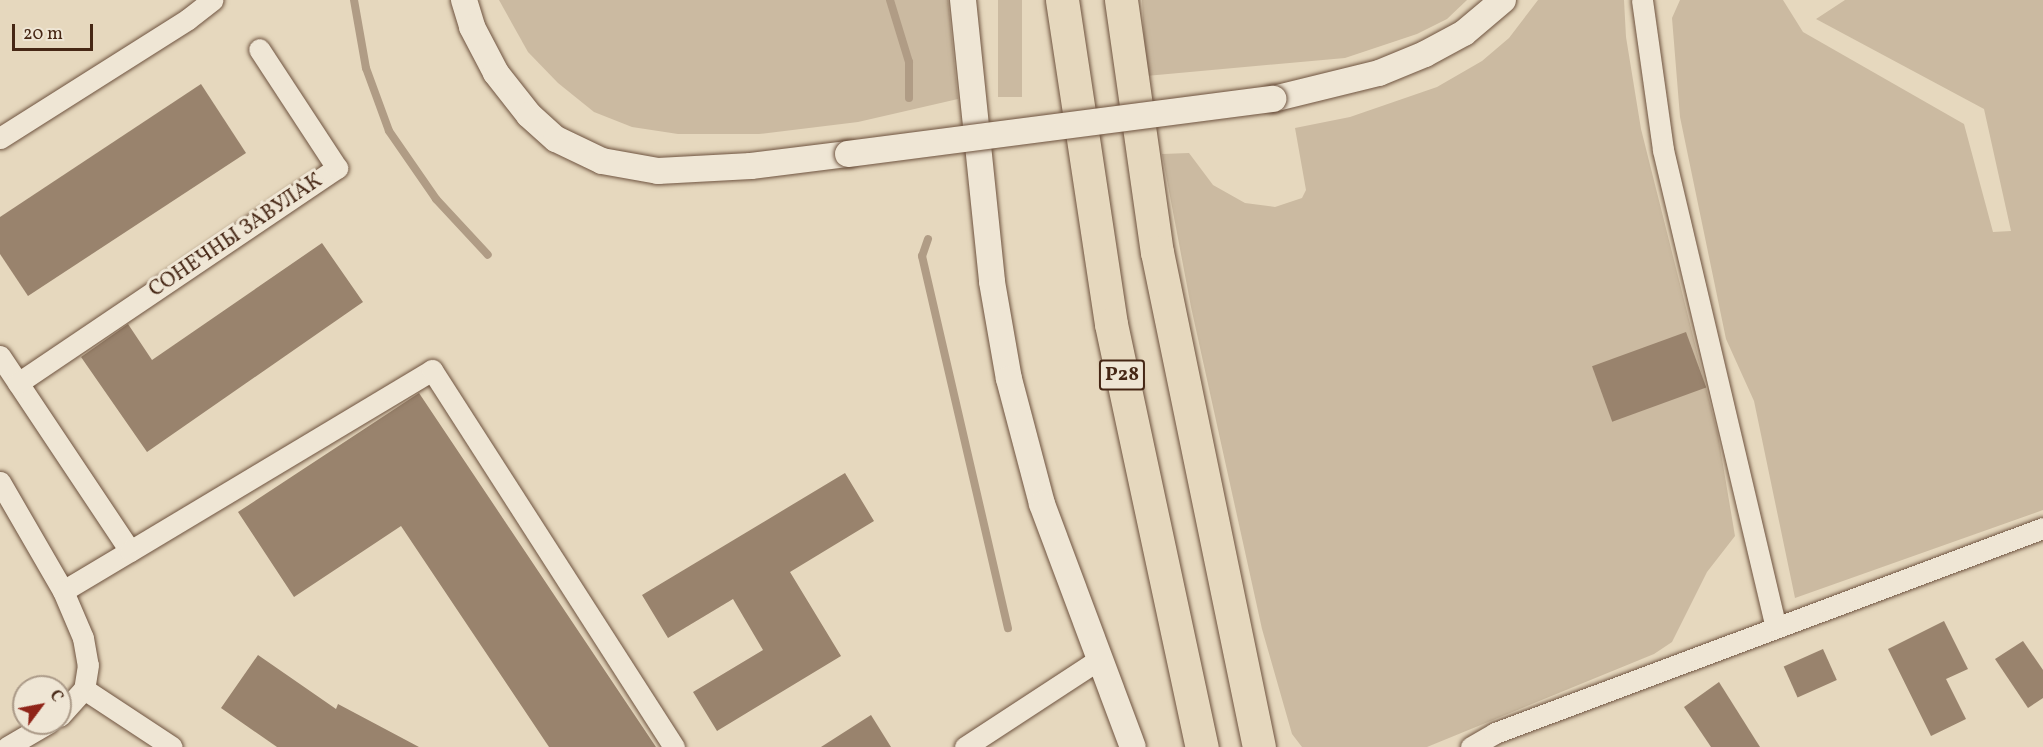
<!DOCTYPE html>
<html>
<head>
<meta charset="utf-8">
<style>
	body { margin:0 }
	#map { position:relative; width:2043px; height:747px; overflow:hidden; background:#e6d8be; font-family:Vollkorn,serif }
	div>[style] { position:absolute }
	.green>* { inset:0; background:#cbbaa1; transform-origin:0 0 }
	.stream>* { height:8px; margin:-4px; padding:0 4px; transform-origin:4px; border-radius:4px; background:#b09c85 }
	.building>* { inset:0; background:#99836d; transform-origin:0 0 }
	.roads { filter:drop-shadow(0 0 2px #6e533f) drop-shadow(0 0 2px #6e533f) }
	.minor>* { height:21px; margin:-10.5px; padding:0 10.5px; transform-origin:10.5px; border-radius:10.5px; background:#efe6d5 }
	.tertiary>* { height:26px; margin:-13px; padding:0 13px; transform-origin:13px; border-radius:13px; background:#efe6d5 }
	.trunk>* { height:33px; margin:-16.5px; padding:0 16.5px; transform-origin:16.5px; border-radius:16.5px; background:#e6d8be }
	.bridges { filter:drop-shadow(0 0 2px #6e533f) drop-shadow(0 0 2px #6e533f) }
	.tertiary-bridge>* { height:26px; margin:-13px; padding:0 13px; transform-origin:13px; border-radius:13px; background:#efe6d5 }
	span { translate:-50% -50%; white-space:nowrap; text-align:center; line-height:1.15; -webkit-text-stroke:6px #efe6d5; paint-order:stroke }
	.shield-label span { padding:2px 4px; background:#efe6d5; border:2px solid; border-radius:4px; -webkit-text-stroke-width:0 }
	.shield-label { font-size:20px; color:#462715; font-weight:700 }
	.street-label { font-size:21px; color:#462715 }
	.north { position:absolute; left:12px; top:675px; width:60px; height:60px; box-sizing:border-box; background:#efe6d5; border:2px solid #ab9a88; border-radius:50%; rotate:58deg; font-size:16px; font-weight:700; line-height:24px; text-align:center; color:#462715 }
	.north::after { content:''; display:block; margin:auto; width:21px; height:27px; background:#8f2418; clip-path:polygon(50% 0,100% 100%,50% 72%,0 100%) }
	.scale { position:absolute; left:12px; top:24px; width:81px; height:27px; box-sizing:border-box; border:3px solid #462715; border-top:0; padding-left:8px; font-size:18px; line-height:21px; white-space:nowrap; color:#462715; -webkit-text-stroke:4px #efe6d5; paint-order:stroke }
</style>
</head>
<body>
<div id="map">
	<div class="green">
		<div style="clip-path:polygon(499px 0,948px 0,958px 99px,858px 122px,759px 134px,678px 134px,632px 127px,594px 112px,558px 83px,528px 52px)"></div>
		<div style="left:998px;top:0;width:24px;height:97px"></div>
		<div style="clip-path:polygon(1142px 0,1467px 0,1447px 19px,1417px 34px,1345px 58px,1146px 76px)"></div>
		<div style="clip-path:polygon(1538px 0,1624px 0,1626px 37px,1641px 129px,1718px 435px,1735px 536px,1707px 572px,1672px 642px,1654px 654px,1427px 747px,1302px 747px,1292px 734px,1262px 629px,1191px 307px,1162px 154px,1189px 153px,1213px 185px,1245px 203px,1275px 207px,1302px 198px,1306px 190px,1295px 128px,1350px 117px,1437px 87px,1482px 61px,1509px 38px)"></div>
		<div style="clip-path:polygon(1680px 0,1783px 0,1803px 32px,1964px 124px,1993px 232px,2011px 231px,1984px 109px,1816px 19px,1845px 0,2043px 0,2043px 510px,1795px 598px,1754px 401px,1726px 339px,1680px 117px,1672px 18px)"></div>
	</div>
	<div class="stream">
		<div style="left:354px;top:0;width:69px;rotate:80deg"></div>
		<div style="left:366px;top:68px;width:67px;rotate:69.9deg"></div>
		<div style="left:389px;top:131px;width:83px;rotate:55.3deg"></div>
		<div style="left:436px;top:199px;width:76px;rotate:47.1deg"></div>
		<div style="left:890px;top:0;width:65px;rotate:73deg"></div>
		<div style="left:909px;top:62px;width:36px;rotate:90deg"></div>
		<div style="left:928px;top:239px;width:18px;rotate:109deg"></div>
		<div style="left:922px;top:256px;width:382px;rotate:77deg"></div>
	</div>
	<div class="building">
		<div style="clip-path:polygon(201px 84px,246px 153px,28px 296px,0 254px,0 217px)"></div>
		<div style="clip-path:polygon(322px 243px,363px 302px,147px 452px,81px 357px,128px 324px,152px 360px)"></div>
		<div style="left:1686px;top:332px;width:59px;height:100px;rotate:70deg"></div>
		<div style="clip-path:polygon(419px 393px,656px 747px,549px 747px,401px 526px,294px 597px,238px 512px)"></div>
		<div style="clip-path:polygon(845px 473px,874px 521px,790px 572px,841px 656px,717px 731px,693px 692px,763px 650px,733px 599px,668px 638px,642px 595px)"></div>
		<div style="clip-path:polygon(1944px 621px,1968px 669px,1946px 679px,1966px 719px,1931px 736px,1888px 649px)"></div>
		<div style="clip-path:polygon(2023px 641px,2043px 670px,2043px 698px,2028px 708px,1995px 659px)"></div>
		<div style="left:1823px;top:649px;width:34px;height:43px;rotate:66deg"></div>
		<div style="clip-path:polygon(258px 655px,336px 709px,338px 704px,419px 747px,277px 747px,221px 708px)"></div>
		<div style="clip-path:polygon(1719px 682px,1760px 747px,1711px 747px,1684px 707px)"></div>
		<div style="clip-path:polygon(871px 715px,891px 747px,821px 747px)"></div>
	</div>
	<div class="roads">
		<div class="minor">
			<div style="left:1642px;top:0;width:151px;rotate:82deg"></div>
			<div style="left:1663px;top:150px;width:490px;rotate:76.7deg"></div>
			<div style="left:0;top:138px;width:222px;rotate:-32.3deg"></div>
			<div style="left:188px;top:19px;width:31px;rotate:-38deg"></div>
			<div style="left:0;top:356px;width:234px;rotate:56.3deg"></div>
			<div style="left:130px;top:551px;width:78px;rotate:149.2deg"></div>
			<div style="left:18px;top:383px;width:385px;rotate:-34deg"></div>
			<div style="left:337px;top:168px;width:142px;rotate:-123.2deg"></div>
			<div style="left:0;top:482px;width:126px;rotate:60deg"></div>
			<div style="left:63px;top:591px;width:51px;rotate:66.9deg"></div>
			<div style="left:83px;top:638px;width:27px;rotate:80deg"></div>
			<div style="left:88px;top:665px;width:24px;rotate:99deg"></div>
			<div style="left:84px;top:689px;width:36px;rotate:132deg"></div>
			<div style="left:130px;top:551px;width:352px;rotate:-30.9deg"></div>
			<div style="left:432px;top:370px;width:448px;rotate:57.3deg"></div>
			<div style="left:84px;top:689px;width:105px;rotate:33.4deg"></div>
			<div style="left:7px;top:747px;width:48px;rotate:-30.3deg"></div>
			<div style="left:965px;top:747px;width:159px;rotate:-33.2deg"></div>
			<div style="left:1471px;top:747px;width:28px;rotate:-30deg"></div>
			<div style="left:1495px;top:733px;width:585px;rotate:-20.51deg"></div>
		</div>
		<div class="tertiary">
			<div style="left:464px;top:0;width:28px;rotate:73deg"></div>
			<div style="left:472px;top:27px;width:52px;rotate:62.4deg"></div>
			<div style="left:496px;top:73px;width:53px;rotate:51.8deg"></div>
			<div style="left:529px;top:115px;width:36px;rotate:42deg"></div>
			<div style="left:556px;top:139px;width:51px;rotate:25.6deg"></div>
			<div style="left:602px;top:161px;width:57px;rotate:10.1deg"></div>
			<div style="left:658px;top:171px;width:93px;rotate:-3.1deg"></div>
			<div style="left:751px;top:166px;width:98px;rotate:-7.1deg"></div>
			<div style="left:963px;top:0;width:283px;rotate:84.1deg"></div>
			<div style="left:992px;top:282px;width:98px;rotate:80.1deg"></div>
			<div style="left:1009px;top:379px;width:129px;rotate:75.2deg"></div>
			<div style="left:1042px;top:504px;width:259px;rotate:69.5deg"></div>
			<div style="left:1273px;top:99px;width:109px;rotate:-13.8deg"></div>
			<div style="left:1379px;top:73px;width:50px;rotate:-22.4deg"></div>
			<div style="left:1425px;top:54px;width:44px;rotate:-28.3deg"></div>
			<div style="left:1464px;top:33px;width:51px;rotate:-40.2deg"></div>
		</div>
		<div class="trunk">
			<div style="left:1062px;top:0;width:328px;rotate:81.4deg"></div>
			<div style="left:1111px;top:324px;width:433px;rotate:77.9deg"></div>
			<div style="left:1121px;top:0;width:255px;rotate:81.9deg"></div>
			<div style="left:1157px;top:252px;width:505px;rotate:78.36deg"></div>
		</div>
	</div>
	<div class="bridges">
		<div class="tertiary-bridge">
			<div style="left:848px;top:154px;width:429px;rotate:-7.4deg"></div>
		</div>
	</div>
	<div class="shield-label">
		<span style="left:1122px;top:375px">Р28</span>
	</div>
	<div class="street-label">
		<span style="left:236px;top:236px;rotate:-34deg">СОНЕЧНЫ ЗАВУЛАК</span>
	</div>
	<div class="north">С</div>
	<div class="scale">20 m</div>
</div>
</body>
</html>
